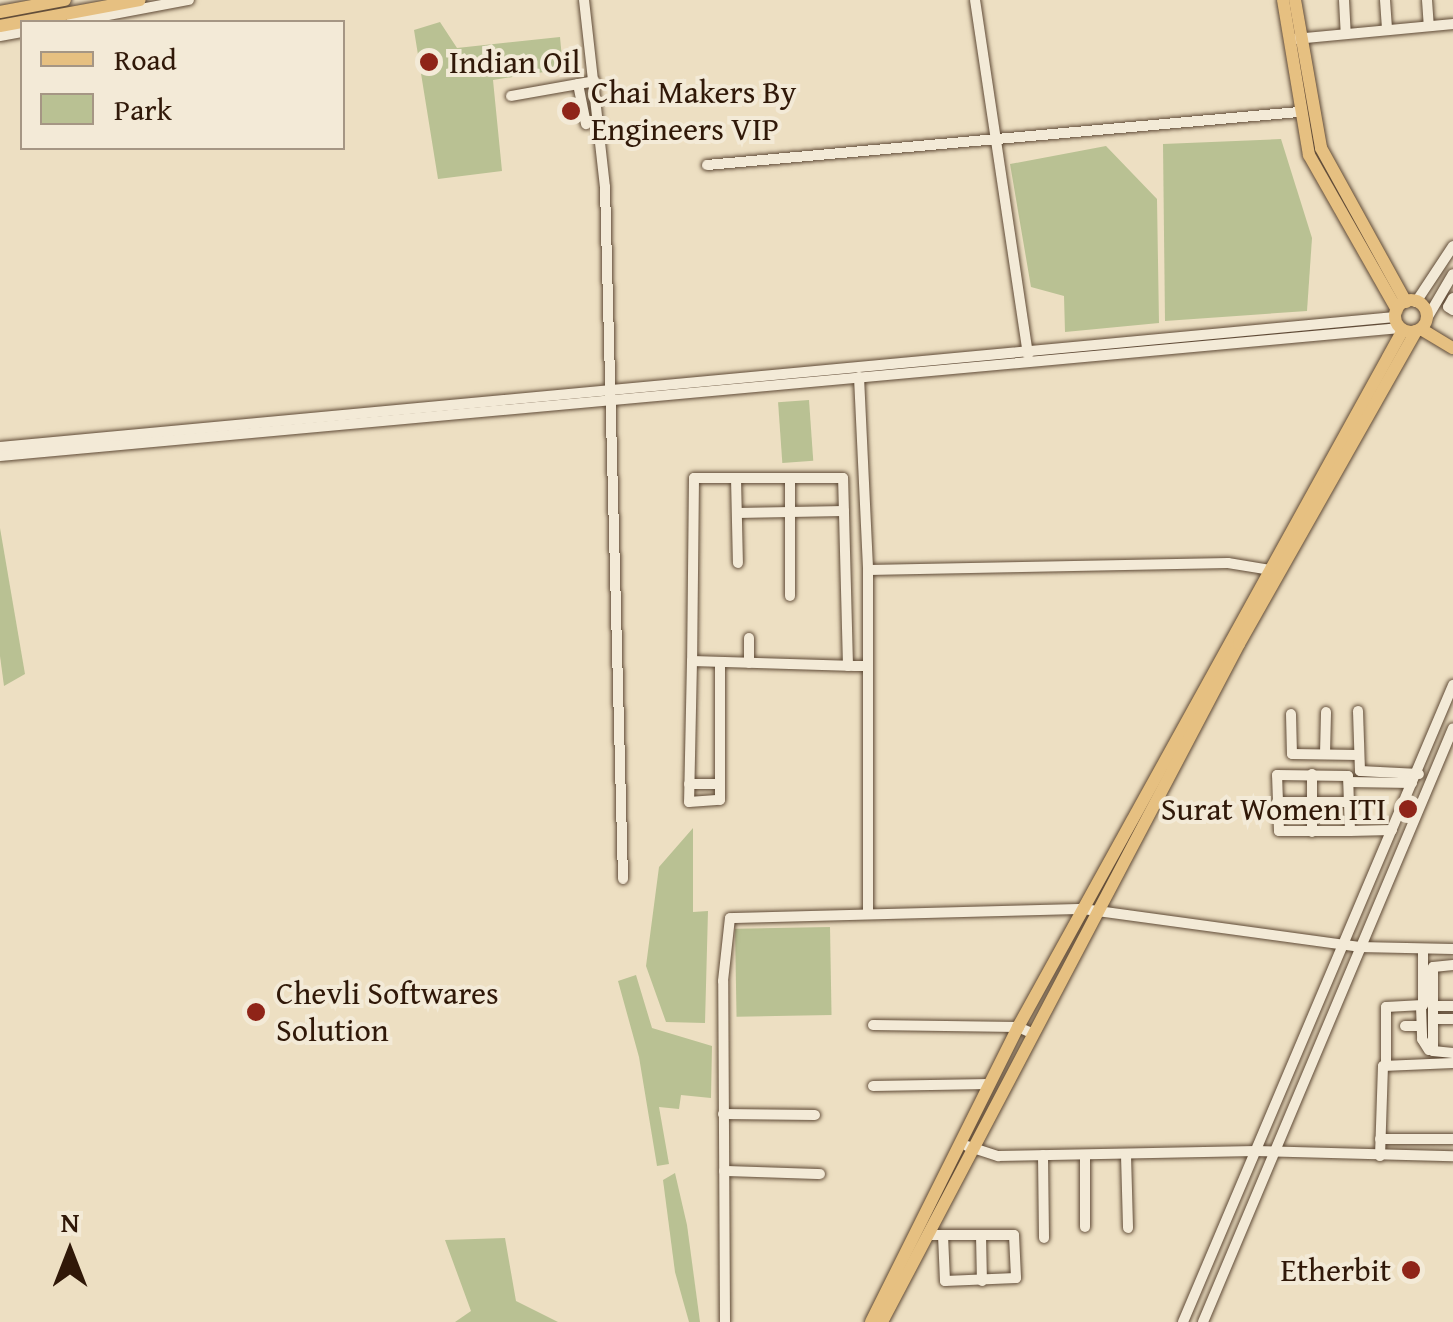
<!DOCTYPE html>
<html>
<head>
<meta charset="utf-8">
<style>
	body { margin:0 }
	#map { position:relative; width:1453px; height:1322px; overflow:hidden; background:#eddfc2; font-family:"Gentium Book Plus",serif }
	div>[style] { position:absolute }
	.green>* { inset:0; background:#b9c193; transform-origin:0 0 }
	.roads { filter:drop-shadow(0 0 2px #5f4a36) drop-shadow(0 0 2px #5f4a36) }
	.minor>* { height:10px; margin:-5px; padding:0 5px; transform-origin:5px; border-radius:5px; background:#f3ead7 }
	.major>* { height:12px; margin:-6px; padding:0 6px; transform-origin:6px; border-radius:6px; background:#e6c081 }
	.major>.ring { margin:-6px; padding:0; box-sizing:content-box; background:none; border:12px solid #e6c081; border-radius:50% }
	.dots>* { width:28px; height:28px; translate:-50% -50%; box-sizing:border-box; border:5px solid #f3ead7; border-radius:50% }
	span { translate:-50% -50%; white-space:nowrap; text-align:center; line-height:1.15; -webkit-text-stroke:8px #f3ead7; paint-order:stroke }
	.poi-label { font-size:32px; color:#301808 }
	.left { translate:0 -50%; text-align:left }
	.right { translate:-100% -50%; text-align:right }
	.legend { position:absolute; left:20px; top:20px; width:325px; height:130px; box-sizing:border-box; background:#f3ead7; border:2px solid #a59684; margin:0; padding:12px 18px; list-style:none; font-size:30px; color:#301808 }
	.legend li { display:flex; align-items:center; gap:20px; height:50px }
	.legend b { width:50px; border:2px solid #a59684 }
	.north { position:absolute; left:20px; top:1202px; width:100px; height:100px; -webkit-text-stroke:8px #f3ead7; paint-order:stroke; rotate:0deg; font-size:28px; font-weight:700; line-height:40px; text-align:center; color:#301808 }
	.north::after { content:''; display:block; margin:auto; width:35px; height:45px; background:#301808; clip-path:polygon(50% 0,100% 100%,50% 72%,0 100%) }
</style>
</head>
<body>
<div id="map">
	<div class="green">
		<div style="clip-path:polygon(440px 22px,457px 48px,560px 37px,563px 69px,493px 80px,502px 171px,438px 179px,414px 30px)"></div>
		<div style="clip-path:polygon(1281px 139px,1312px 238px,1307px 311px,1165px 321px,1163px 144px)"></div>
		<div style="clip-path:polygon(1106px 146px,1157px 199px,1159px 323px,1065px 332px,1064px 296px,1031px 287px,1010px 164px)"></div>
		<div style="left:809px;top:400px;width:61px;height:31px;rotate:86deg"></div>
		<div style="clip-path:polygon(0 528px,25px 674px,4px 686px,0 656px)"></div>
		<div style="clip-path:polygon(693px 828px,693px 912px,708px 911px,705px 1023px,666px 1022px,646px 966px,659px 867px)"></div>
		<div style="left:830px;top:927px;width:88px;height:95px;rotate:89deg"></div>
		<div style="clip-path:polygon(636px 975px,652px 1028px,712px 1046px,711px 1098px,681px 1095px,679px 1109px,659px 1107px,669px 1164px,657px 1166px,639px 1057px,618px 981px)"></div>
		<div style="clip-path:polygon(675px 1173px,687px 1225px,700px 1322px,689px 1322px,675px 1272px,663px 1180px)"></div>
		<div style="clip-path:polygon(505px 1238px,516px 1301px,558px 1322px,455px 1322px,471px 1311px,445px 1240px)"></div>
	</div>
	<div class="roads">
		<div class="minor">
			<div style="left:584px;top:0;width:188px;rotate:83.6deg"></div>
			<div style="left:605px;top:187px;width:692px;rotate:88.51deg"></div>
			<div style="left:975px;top:0;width:359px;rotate:81.5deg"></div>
			<div style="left:1344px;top:0;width:34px;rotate:87deg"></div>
			<div style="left:1385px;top:0;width:30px;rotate:86deg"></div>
			<div style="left:1427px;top:0;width:26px;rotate:86deg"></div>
			<div style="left:71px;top:22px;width:120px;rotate:-10.6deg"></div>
			<div style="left:0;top:36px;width:22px;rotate:-10deg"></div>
			<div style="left:1295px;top:39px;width:159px;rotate:-5.4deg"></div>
			<div style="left:578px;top:84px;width:41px;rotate:78.7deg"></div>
			<div style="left:511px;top:96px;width:85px;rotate:-10.1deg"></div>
			<div style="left:707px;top:165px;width:594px;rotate:-5.12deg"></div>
			<div style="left:1453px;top:298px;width:10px;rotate:119deg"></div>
			<div style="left:1448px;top:307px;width:6px;rotate:31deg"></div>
			<div style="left:1416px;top:302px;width:67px;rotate:-56.5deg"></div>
			<div style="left:1426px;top:320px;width:53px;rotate:-59.6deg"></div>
			<div style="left:859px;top:377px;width:193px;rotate:87.3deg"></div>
			<div style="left:868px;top:570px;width:340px;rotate:90deg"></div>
			<div style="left:0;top:447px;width:1401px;rotate:-5.32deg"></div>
			<div style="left:0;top:456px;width:1406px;rotate:-5.22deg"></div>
			<div style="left:736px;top:478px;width:85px;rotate:88.7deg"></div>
			<div style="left:737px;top:513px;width:107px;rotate:-1.1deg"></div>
			<div style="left:868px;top:570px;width:360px;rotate:-1.1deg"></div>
			<div style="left:1228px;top:563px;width:50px;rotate:9.3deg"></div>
			<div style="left:790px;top:596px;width:117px;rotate:-90deg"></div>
			<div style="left:692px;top:661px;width:141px;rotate:91.2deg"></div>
			<div style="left:689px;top:802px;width:31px;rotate:-4deg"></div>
			<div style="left:720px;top:800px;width:138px;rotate:-90deg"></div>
			<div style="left:749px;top:663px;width:25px;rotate:-90deg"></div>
			<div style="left:848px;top:666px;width:188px;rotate:-91.5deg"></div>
			<div style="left:843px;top:478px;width:149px;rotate:180deg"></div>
			<div style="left:694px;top:478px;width:183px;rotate:90.6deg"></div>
			<div style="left:692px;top:661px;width:163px;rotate:1.8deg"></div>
			<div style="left:855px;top:666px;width:13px"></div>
			<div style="left:1358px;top:711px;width:60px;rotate:88.1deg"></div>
			<div style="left:1360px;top:771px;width:59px;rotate:2.9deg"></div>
			<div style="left:1291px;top:714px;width:40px;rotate:88.6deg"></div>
			<div style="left:1292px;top:754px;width:67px;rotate:0.9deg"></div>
			<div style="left:1325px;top:754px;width:42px;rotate:-88.6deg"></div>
			<div style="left:1312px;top:774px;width:58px;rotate:90deg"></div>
			<div style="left:1277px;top:775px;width:71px;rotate:0.8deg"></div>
			<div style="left:1348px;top:776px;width:55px;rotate:87.9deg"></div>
			<div style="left:1350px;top:831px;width:71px;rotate:180deg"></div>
			<div style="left:1279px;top:831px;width:56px;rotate:-92deg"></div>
			<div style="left:1349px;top:782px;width:63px;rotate:0.9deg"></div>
			<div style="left:689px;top:784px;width:31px"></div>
			<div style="left:1277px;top:802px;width:72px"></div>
			<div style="left:1350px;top:831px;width:42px;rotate:-1.4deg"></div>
			<div style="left:1453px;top:965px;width:20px;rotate:174deg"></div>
			<div style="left:1433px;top:967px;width:84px;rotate:90deg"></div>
			<div style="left:1433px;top:1051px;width:20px;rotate:6deg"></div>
			<div style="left:1421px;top:1006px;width:33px;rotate:88deg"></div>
			<div style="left:1422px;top:1039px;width:13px;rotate:58deg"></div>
			<div style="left:1433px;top:1006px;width:20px"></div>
			<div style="left:1433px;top:1019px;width:20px"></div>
			<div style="left:873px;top:1025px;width:145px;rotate:0.8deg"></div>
			<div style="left:1018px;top:1027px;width:17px;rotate:24deg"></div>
			<div style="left:1405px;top:1026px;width:16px"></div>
			<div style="left:1386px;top:1065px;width:58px;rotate:-90deg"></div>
			<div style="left:1386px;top:1007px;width:37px;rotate:-3deg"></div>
			<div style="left:1423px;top:1005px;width:56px;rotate:-90deg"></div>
			<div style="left:873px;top:1086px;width:116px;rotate:-1deg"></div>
			<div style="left:723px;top:1114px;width:92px;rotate:0.6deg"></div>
			<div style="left:1380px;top:1139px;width:73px"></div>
			<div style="left:967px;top:1146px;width:33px;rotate:18deg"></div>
			<div style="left:998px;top:1156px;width:258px;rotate:-1.1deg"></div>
			<div style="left:1256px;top:1151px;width:197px;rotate:1.5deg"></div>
			<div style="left:1043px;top:1155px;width:83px;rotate:89.3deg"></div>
			<div style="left:1085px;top:1155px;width:72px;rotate:90deg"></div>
			<div style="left:1126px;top:1155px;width:73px;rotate:88.4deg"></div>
			<div style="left:1380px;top:1156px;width:90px;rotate:-88.1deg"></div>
			<div style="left:1383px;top:1066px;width:70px;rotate:-2.5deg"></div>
			<div style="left:724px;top:1171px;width:96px;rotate:1.8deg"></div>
			<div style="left:929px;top:1235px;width:85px"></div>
			<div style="left:1014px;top:1235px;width:43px;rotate:87.3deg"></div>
			<div style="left:1016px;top:1278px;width:71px;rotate:177.6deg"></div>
			<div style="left:945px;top:1281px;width:46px;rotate:-92.5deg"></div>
			<div style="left:981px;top:1235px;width:46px;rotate:88.8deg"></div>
			<div style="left:725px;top:1322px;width:341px;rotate:-90.3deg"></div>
			<div style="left:723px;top:981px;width:63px;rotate:-83.7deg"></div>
			<div style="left:730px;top:918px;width:353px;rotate:-1.5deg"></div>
			<div style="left:1083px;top:909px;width:279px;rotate:7.8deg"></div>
			<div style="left:1359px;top:947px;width:94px;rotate:1.2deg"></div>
			<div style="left:1183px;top:1322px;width:692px;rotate:-67.03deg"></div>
			<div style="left:1203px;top:1322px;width:644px;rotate:-67.17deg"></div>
		</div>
		<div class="major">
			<div style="left:1283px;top:0;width:157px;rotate:80.5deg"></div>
			<div style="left:1309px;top:155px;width:178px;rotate:60.4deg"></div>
			<div style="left:1295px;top:0;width:150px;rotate:80deg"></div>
			<div style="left:1321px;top:148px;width:176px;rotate:61.1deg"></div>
			<div style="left:0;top:12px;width:66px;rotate:-10.5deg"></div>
			<div style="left:0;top:26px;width:142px;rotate:-10.5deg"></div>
			<div class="ring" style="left:1395px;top:300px;width:20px;height:20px"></div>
			<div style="left:1421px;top:329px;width:37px;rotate:31deg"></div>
			<div style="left:871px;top:1322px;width:330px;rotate:-63.5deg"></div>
			<div style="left:1018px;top:1027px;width:796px;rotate:-61.09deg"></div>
			<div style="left:882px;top:1322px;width:766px;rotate:-62.23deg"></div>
			<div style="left:1239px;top:644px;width:360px;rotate:-60.5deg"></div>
		</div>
	</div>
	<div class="dots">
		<div style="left:429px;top:62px;background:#8f2418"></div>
		<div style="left:571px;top:111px;background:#8f2418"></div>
		<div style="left:1408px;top:809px;background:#8f2418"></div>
		<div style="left:256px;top:1012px;background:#8f2418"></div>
		<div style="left:1411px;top:1270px;background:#8f2418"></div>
	</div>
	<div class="poi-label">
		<span class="left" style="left:449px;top:62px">Indian Oil</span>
		<span class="left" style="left:591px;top:111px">Chai Makers By<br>Engineers VIP</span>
		<span class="right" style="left:1386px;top:809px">Surat Women ITI</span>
		<span class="left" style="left:276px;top:1012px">Chevli Softwares<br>Solution</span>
		<span class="right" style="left:1391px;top:1270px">Etherbit</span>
	</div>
	<ul class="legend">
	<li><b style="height:12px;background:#e6c081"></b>Road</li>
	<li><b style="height:28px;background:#b9c193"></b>Park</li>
	</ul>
	<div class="north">N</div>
</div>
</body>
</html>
